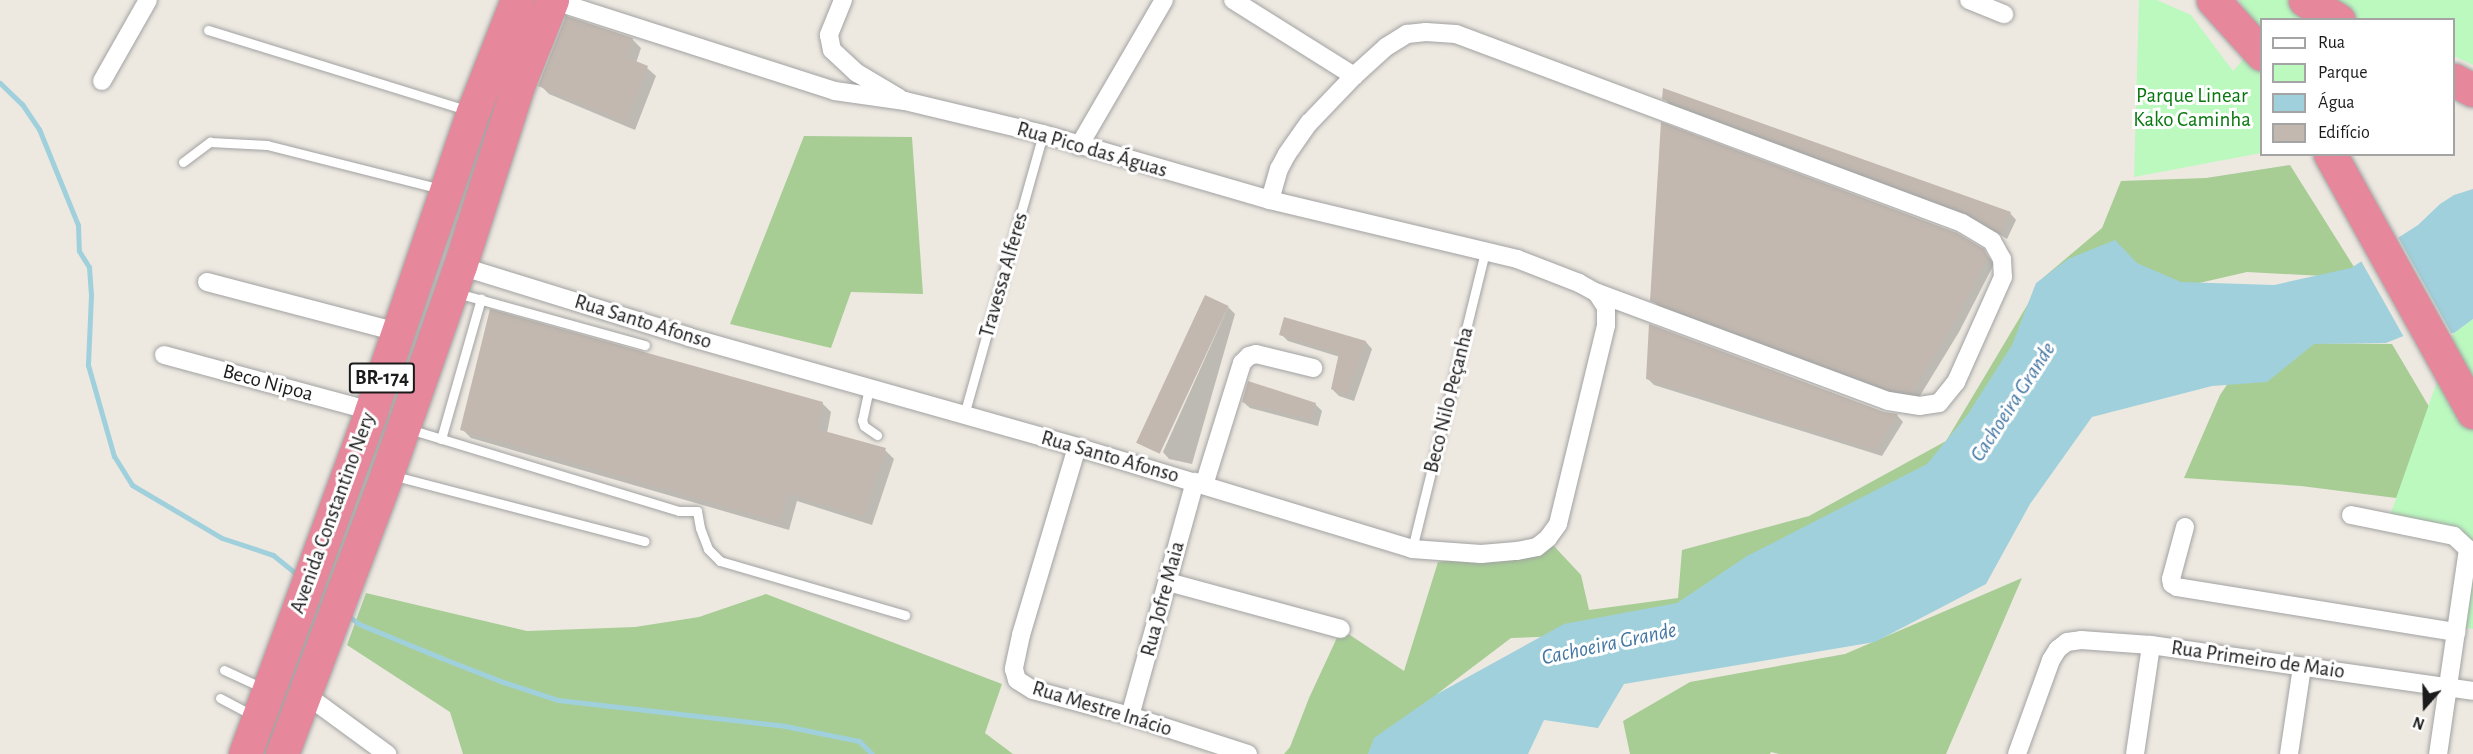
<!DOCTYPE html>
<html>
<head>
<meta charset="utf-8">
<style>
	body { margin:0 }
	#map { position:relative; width:2473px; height:754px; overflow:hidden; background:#ede9e1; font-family:"Alegreya Sans",sans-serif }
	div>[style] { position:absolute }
	.forest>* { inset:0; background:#a7cd95 }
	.park>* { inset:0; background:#bbf9bf }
	.water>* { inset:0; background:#a0d0dc }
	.pier>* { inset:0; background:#ede9e1 }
	.shadow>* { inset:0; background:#0003 }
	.stream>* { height:5px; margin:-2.5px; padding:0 2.5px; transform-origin:2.5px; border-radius:2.5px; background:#a0d0dc }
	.building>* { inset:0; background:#c2b8b0; transform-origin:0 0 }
	.roads { filter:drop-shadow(0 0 2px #a2a2a2) drop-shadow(0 0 2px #a2a2a2) }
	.lane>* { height:9px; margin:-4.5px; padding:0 4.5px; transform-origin:4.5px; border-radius:4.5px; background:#fff }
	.street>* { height:18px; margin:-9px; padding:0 9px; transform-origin:9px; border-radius:9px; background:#fff }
	.highway>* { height:33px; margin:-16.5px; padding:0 16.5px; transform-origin:16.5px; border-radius:16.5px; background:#e6879b }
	span { translate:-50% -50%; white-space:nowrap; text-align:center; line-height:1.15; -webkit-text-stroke:6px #fff; paint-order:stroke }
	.shield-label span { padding:2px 4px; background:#fff; border:2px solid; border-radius:4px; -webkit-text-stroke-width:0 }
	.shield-label { font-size:20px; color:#1b1b1b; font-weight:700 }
	.park-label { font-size:21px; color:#0a7811 }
	.street-label { font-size:21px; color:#1b1b1b }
	.water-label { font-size:22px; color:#4577a2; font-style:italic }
	.legend { position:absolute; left:2260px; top:18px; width:195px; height:138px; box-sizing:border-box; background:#fff; border:2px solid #a4a4a4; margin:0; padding:8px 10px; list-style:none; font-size:18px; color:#1b1b1b }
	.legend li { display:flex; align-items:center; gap:12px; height:30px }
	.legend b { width:30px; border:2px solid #a4a4a4 }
	.north { position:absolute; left:2395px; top:676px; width:60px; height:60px; -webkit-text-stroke:4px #fff; paint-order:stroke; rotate:200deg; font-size:16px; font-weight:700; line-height:24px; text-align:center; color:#1b1b1b }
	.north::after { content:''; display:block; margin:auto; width:21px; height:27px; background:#1b1b1b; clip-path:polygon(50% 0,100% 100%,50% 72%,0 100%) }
</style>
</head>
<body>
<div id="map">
	<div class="forest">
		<div style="clip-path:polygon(804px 136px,912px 137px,923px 294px,851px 292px,831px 348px,730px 324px)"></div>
		<div style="clip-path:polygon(2290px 165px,2361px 278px,2247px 272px,2108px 304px,2001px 482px,1670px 632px,1511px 638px,1437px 694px,1391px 754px,1284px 754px,1290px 747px,1309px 698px,1341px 629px,1404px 671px,1438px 562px,1553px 545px,1581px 575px,1589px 610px,1678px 598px,1682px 550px,1809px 516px,1946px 441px,2044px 277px,2102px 228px,2121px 181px,2206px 178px)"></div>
		<div style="clip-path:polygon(2290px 343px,2392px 344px,2473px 481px,2396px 498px,2301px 486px,2184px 478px,2220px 395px,2251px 349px)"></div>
		<div style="clip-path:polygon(2022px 578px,1946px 754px,1779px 754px,1771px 752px,1770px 754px,1630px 754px,1623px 721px,1690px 682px,1845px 654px)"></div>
		<div style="clip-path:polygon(366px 593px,527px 631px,635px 627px,699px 617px,766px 594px,1002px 684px,985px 733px,1013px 754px,463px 754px,450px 712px,347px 645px)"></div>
	</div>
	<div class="park">
		<div style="clip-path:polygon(2139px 0,2157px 0,2191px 15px,2233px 71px,2261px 39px,2261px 153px,2134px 177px)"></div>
		<div style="clip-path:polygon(2239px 0,2473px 0,2473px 65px,2454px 56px,2454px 20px,2262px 20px,2261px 35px)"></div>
		<div style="clip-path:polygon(2473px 319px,2473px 629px,2450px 624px,2463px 540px,2387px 524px,2454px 333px)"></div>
	</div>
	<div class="water">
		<div style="clip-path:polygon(2473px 189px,2473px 319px,2454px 333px,2411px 333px,2386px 343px,2314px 344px,2267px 382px,2212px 386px,2092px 417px,2030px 504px,1986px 584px,1875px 642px,1624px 684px,1598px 728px,1544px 720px,1528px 754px,1368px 754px,1374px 738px,1437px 694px,1564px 624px,1677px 603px,1747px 556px,1927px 464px,1968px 414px,2012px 345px,2036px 283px,2068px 259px,2115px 240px,2137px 263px,2181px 282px,2274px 285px,2351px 268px,2418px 225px,2440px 204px,2454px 195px)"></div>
	</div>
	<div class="pier">
		<div style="clip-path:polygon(2397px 235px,2453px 336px,2412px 336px,2405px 339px,2360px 259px)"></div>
	</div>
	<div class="shadow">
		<div style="clip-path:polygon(632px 39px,641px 48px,636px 63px,647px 68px,656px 76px,635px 130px,549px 94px,540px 85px)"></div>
		<div style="clip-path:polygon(1664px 98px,2010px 213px,2016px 220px,2007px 239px,1974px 219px,1670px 105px)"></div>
		<div style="clip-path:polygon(1983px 250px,1994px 264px,1959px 332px,1918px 399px,1899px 396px,1659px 307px,1652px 300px)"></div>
		<div style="clip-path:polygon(1228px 307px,1235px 314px,1192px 464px,1169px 459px,1163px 452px)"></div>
		<div style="clip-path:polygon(1285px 319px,1366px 342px,1372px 349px,1354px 401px,1339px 396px,1332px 389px,1340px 357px,1288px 341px,1281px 334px)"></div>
		<div style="clip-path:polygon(1647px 378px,1884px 413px,1897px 415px,1903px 422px,1882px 456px,1654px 385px)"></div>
		<div style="clip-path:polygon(1243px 402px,1315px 404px,1322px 411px,1318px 426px,1250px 408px)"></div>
		<div style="clip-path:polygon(822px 403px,831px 412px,827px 433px,885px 450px,894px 459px,872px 525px,797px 501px,789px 530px,471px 438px,462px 429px)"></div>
	</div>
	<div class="stream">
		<div style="left:0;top:83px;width:30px;rotate:44deg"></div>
		<div style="left:22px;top:104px;width:30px;rotate:56deg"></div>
		<div style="left:39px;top:129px;width:104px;rotate:67.9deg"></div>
		<div style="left:78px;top:225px;width:26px;rotate:88deg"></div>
		<div style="left:79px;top:251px;width:19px;rotate:58deg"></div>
		<div style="left:89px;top:267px;width:28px;rotate:86deg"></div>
		<div style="left:91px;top:295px;width:70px;rotate:92.5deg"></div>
		<div style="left:88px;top:365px;width:95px;rotate:74.1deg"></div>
		<div style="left:114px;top:456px;width:34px;rotate:58deg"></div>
		<div style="left:132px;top:485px;width:104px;rotate:30.5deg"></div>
		<div style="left:222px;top:538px;width:54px;rotate:18.4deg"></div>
		<div style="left:273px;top:555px;width:33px;rotate:39deg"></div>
		<div style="left:346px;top:614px;width:16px;rotate:38deg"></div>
		<div style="left:359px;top:624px;width:87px;rotate:22.4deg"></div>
		<div style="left:439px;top:657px;width:69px;rotate:21.3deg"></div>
		<div style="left:503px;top:682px;width:58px;rotate:18.1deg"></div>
		<div style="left:558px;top:700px;width:228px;rotate:6.5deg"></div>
		<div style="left:785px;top:726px;width:76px;rotate:11.5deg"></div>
		<div style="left:859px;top:741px;width:18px;rotate:45deg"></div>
	</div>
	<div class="building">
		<div style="clip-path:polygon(566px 16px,633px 38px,626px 57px,648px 66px,626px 122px,538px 86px)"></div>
		<div style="clip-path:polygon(1663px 88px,2011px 212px,2000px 233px,1966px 213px,1662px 99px)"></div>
		<div style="clip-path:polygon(1661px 122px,1957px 233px,1984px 249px,1988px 257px,1953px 325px,1911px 393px,1891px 390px,1650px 301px)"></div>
		<div style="left:1205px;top:295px;width:26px;height:163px;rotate:25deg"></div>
		<div style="clip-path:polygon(490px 309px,823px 402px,817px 429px,886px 448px,863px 517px,788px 493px,780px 522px,460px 430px)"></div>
		<div style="clip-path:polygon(1284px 317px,1366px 341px,1347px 395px,1331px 389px,1339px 353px,1279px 335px)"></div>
		<div style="clip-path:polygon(1649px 324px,1884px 412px,1898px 414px,1875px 450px,1646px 379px)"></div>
		<div style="clip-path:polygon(1248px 381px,1316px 403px,1311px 420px,1242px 402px)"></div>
	</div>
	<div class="roads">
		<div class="lane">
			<div style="left:208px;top:30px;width:271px;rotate:17.2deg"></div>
			<div style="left:183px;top:162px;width:34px;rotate:-37deg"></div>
			<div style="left:210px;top:142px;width:57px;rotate:3deg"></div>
			<div style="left:267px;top:145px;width:179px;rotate:14.2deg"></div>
			<div style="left:457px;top:293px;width:195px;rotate:15.5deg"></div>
			<div style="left:869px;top:388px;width:33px;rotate:102deg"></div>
			<div style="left:862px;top:420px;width:6px;rotate:72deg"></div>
			<div style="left:864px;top:426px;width:16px;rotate:35deg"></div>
			<div style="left:964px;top:415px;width:292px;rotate:-74.3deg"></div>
			<div style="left:409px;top:429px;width:282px;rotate:16.9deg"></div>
			<div style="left:679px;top:511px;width:18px"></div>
			<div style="left:697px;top:511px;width:17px;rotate:80deg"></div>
			<div style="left:700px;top:528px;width:22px;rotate:69deg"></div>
			<div style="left:708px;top:549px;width:17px;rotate:45deg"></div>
			<div style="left:720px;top:561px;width:193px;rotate:16.3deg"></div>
			<div style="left:441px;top:439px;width:146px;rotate:-74.1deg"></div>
			<div style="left:391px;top:475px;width:262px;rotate:14.6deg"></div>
			<div style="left:1412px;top:549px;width:307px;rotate:-76.2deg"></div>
			<div style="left:224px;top:670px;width:43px;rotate:24.8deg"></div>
			<div style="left:220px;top:698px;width:36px;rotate:28deg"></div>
		</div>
		<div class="street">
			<div style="left:843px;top:0;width:38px;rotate:112deg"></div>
			<div style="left:829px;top:35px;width:15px;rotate:79deg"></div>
			<div style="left:832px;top:50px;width:34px;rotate:43deg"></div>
			<div style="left:857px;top:73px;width:49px;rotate:30.8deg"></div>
			<div style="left:1233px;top:0;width:143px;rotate:32.1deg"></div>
			<div style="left:1969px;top:0;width:38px;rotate:22deg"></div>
			<div style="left:102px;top:81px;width:93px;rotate:-60.4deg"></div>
			<div style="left:1079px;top:146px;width:169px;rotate:-59.8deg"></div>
			<div style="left:1270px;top:200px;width:32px;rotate:-74deg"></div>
			<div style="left:1279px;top:169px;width:17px;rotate:-62deg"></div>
			<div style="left:1287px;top:154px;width:38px;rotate:-55deg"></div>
			<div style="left:1309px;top:123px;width:65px;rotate:-46.2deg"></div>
			<div style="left:1354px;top:76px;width:43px;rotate:-42.2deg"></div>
			<div style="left:1386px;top:47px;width:25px;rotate:-32deg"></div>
			<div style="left:1407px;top:34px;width:19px;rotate:-6deg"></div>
			<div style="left:1426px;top:32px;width:30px;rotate:4deg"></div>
			<div style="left:1456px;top:34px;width:540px;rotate:20.48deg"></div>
			<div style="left:1962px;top:223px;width:35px;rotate:31deg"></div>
			<div style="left:1992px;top:241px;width:21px;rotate:61deg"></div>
			<div style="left:2002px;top:259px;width:18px;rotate:87deg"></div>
			<div style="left:2003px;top:277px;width:115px;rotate:114.1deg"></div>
			<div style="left:1956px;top:382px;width:27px;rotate:129deg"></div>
			<div style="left:1939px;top:403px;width:19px;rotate:171deg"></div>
			<div style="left:1920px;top:406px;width:32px;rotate:-171deg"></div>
			<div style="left:1888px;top:401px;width:310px;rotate:-159.6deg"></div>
			<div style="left:460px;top:266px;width:240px;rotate:17.2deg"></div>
			<div style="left:689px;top:337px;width:403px;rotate:15.8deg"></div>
			<div style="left:1077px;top:447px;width:350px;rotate:16.9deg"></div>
			<div style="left:1412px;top:549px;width:69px;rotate:4.1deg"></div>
			<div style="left:1481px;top:554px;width:36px;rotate:-5deg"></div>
			<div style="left:1517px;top:551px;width:20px;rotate:-11deg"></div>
			<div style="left:1537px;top:547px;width:14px;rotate:-39deg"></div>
			<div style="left:1548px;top:538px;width:17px;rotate:-54deg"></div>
			<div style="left:1558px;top:524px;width:205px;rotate:-76.4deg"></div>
			<div style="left:1606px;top:325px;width:18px;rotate:-90deg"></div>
			<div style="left:1606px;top:307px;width:17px;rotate:-123deg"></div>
			<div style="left:1597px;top:293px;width:21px;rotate:-151deg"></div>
			<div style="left:1579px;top:283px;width:66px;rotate:-158.8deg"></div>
			<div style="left:1517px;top:259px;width:254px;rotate:-166.6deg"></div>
			<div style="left:1270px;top:200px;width:236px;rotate:-163.8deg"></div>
			<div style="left:1043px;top:134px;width:142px;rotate:-166.6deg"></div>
			<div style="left:905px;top:101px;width:71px;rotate:-171.9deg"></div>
			<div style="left:835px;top:91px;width:297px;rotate:-162.2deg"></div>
			<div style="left:207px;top:282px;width:197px;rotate:14.7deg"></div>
			<div style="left:164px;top:355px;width:214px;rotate:15.1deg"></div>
			<div style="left:1077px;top:447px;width:196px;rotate:106.6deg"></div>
			<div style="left:1021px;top:635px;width:35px;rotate:102deg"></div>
			<div style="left:1014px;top:669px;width:11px;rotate:75deg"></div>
			<div style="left:1017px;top:680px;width:19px;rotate:32deg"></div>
			<div style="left:1033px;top:690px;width:100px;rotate:15deg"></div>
			<div style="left:1130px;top:716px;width:124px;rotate:17.9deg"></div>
			<div style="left:1204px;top:485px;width:128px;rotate:-72.7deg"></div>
			<div style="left:1242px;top:363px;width:10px;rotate:-45deg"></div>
			<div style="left:1249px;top:356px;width:7px;rotate:-16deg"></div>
			<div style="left:1256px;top:354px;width:59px;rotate:13.8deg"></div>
			<div style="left:2351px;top:515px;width:105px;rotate:11.5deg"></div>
			<div style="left:2454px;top:536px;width:19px;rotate:43deg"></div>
			<div style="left:2468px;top:549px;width:207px;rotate:98.3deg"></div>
			<div style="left:2185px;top:527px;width:54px;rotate:105.1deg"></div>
			<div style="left:2171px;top:579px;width:5px;rotate:79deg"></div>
			<div style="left:2172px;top:584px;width:6px;rotate:31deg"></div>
			<div style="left:2177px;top:587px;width:283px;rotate:9.2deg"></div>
			<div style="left:1168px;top:582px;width:179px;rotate:15.2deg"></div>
			<div style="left:305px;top:694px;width:102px;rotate:36.2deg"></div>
			<div style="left:1130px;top:716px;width:243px;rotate:-74.5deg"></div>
			<div style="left:2017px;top:754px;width:100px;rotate:-70.1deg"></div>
			<div style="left:2051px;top:660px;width:13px;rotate:-58deg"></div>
			<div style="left:2058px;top:649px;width:11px;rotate:-38deg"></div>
			<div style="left:2067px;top:642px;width:14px;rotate:-8deg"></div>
			<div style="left:2081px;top:640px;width:70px;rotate:4.1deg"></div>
			<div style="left:2151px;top:645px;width:325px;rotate:8.1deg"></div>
			<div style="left:2135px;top:754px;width:110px;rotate:-81.6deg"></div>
			<div style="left:2289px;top:754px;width:88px;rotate:-81.5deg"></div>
		</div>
		<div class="highway">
			<div style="left:2213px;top:0;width:73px;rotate:47.8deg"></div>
			<div style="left:2305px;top:0;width:39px;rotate:31deg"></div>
			<div style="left:2454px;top:80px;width:21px;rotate:28deg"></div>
			<div style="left:2330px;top:154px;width:295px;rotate:61deg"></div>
			<div style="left:245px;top:754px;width:365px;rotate:-69.8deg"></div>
			<div style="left:371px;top:411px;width:316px;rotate:-71.2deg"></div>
			<div style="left:473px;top:112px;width:120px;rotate:-68.6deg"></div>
			<div style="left:282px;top:754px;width:299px;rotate:-69.4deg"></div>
			<div style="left:387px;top:474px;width:220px;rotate:-70.7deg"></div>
			<div style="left:460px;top:266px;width:187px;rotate:-72.2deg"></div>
			<div style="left:517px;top:88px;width:95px;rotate:-68.3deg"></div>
		</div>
	</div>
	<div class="shield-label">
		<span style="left:382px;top:378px">BR-174</span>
	</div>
	<div class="park-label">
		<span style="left:2192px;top:108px">Parque Linear<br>Kako Caminha</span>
	</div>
	<div class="street-label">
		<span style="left:1092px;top:150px;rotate:16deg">Rua Pico das Águas</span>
		<span style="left:1004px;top:275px;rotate:-74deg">Travessa Alferes</span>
		<span style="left:643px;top:322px;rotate:17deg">Rua Santo Afonso</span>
		<span style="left:268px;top:383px;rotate:15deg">Beco Nipoa</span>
		<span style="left:1449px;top:400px;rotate:-76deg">Beco Nilo Peçanha</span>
		<span style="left:1110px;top:457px;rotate:16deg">Rua Santo Afonso</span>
		<span style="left:333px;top:513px;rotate:-70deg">Avenida Constantino Nery</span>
		<span style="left:1163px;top:599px;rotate:-75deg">Rua Jofre Maia</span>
		<span style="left:2258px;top:660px;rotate:8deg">Rua Primeiro de Maio</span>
		<span style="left:1102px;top:709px;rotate:17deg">Rua Mestre Inácio</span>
	</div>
	<div class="water-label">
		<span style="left:2013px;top:402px;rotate:-57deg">Cachoeira Grande</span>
		<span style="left:1609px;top:644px;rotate:-12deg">Cachoeira Grande</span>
	</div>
	<ul class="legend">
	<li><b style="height:8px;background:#fff"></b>Rua</li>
	<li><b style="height:16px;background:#bbf9bf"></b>Parque</li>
	<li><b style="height:16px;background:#a0d0dc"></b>Água</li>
	<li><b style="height:16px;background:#c2b8b0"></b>Edifício</li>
	</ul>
	<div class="north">N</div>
</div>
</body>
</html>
